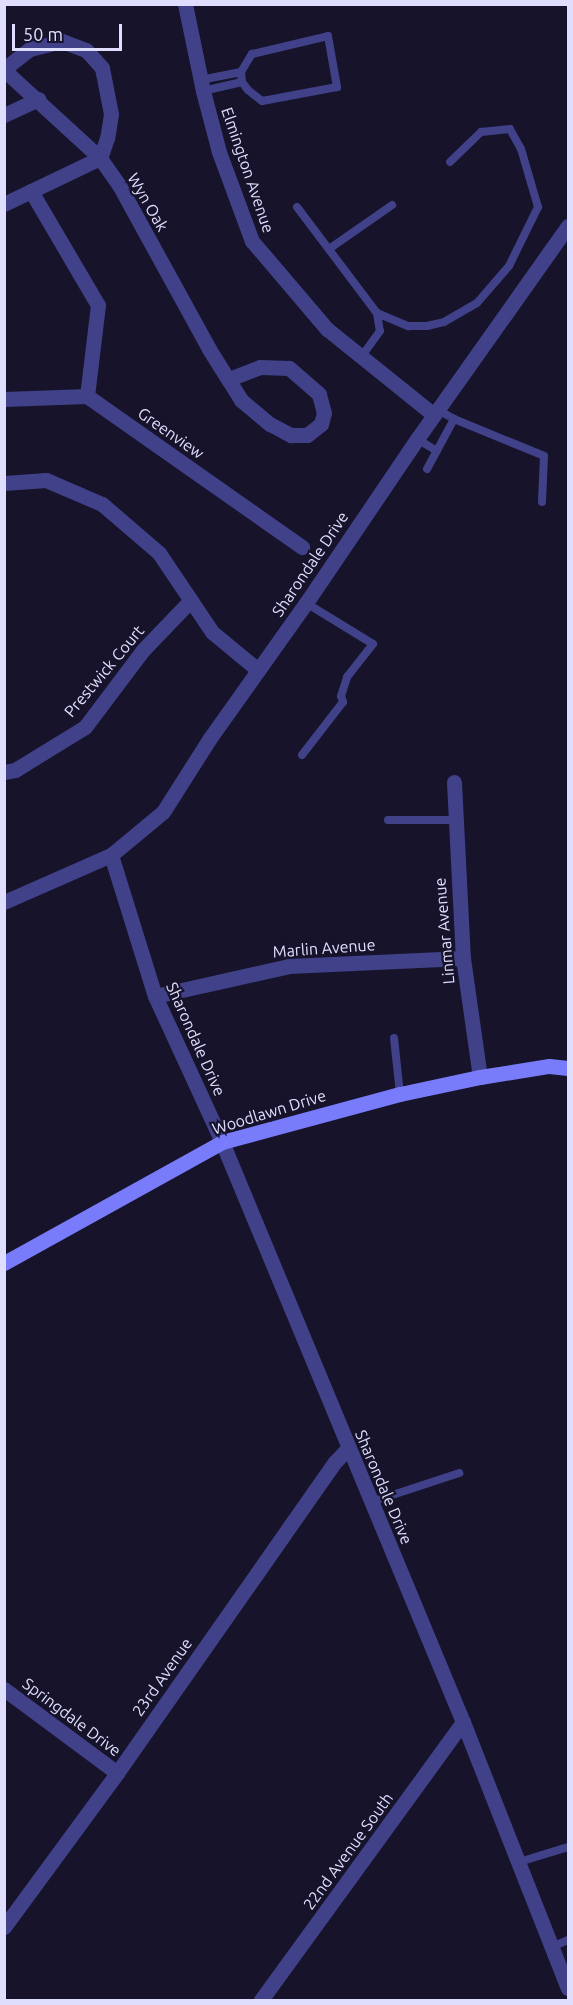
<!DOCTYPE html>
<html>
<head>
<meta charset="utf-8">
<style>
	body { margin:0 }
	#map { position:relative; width:573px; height:2005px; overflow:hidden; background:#16132b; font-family:Ubuntu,sans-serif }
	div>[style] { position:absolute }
	.service>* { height:8px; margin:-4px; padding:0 4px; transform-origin:4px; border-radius:4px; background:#404188 }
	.minor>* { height:15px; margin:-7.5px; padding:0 7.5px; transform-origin:7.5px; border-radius:7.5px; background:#404188 }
	.tertiary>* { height:15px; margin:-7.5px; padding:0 7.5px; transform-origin:7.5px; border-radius:7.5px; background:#404188 }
	.secondary>* { height:15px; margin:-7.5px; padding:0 7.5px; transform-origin:7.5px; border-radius:7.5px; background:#797cfa }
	span { translate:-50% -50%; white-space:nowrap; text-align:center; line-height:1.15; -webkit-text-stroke:4.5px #16132b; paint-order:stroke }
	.street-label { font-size:16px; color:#e0defe }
	.frame { position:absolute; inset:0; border:6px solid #e0defe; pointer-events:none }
	.scale { position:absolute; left:12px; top:24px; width:110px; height:27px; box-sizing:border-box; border:3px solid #e0defe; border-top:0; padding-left:8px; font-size:18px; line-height:21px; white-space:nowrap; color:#e0defe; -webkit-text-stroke:4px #16132b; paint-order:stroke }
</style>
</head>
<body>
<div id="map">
	<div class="service">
		<div style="left:328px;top:36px;width:52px;rotate:80deg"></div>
		<div style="left:337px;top:87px;width:76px;rotate:169.4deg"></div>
		<div style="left:262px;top:101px;width:18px;rotate:-142deg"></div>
		<div style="left:248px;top:90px;width:10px;rotate:-127deg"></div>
		<div style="left:242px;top:82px;width:10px;rotate:-96deg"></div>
		<div style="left:241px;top:72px;width:21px;rotate:-59deg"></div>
		<div style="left:252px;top:54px;width:78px;rotate:-13.3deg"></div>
		<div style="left:200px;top:80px;width:42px;rotate:-11deg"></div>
		<div style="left:203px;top:91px;width:40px;rotate:-13deg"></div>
		<div style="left:297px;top:207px;width:133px;rotate:53deg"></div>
		<div style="left:377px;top:313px;width:18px;rotate:81deg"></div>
		<div style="left:380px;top:331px;width:32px;rotate:126deg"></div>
		<div style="left:329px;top:249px;width:77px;rotate:-34.9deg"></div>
		<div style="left:377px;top:313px;width:34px;rotate:23deg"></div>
		<div style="left:408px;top:326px;width:19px"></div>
		<div style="left:427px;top:326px;width:17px;rotate:-13deg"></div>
		<div style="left:444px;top:322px;width:38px;rotate:-30deg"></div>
		<div style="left:477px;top:303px;width:49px;rotate:-49.1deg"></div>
		<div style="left:509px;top:266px;width:66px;rotate:-63.8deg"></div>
		<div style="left:538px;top:207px;width:60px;rotate:-106.3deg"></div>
		<div style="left:521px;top:149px;width:23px;rotate:-119deg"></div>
		<div style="left:510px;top:129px;width:29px;rotate:174deg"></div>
		<div style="left:481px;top:132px;width:43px;rotate:135.9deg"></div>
		<div style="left:438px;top:410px;width:18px;rotate:29deg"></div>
		<div style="left:454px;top:419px;width:97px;rotate:22.3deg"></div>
		<div style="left:544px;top:456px;width:46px;rotate:92.5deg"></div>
		<div style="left:417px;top:439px;width:23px;rotate:31deg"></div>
		<div style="left:427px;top:469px;width:57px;rotate:-61.6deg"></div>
		<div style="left:302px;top:755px;width:67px;rotate:-52.3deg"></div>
		<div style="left:343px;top:702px;width:6px;rotate:-108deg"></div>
		<div style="left:341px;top:696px;width:20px;rotate:-72deg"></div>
		<div style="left:347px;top:677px;width:42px;rotate:-51.8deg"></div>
		<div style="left:373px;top:644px;width:79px;rotate:-148.5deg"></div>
		<div style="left:388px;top:820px;width:67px"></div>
		<div style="left:394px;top:1038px;width:56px;rotate:83.9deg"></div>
		<div style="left:371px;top:1502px;width:93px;rotate:-18.2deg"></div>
		<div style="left:519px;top:1862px;width:51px;rotate:-17deg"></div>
		<div style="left:552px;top:1947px;width:17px;rotate:-24deg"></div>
	</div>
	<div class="minor">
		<div style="left:4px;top:69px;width:33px;rotate:-38deg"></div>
		<div style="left:30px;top:49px;width:33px;rotate:-14deg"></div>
		<div style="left:62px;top:41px;width:26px;rotate:21deg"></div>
		<div style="left:86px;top:50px;width:24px;rotate:48deg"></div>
		<div style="left:102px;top:68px;width:47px;rotate:78.9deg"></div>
		<div style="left:111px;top:114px;width:24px;rotate:99deg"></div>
		<div style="left:107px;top:138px;width:21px;rotate:109deg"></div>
		<div style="left:100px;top:158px;width:106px;rotate:154.4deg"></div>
		<div style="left:4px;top:70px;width:130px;rotate:42.5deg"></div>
		<div style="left:100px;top:158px;width:33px;rotate:55deg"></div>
		<div style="left:119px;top:185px;width:187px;rotate:61.2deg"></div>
		<div style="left:209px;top:349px;width:36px;rotate:58deg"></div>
		<div style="left:228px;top:379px;width:25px;rotate:58deg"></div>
		<div style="left:241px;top:400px;width:38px;rotate:40deg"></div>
		<div style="left:270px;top:424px;width:24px;rotate:28deg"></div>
		<div style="left:291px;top:435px;width:16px"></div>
		<div style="left:307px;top:435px;width:18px;rotate:-38deg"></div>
		<div style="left:321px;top:424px;width:11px;rotate:-75deg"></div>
		<div style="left:324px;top:413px;width:20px;rotate:-105deg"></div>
		<div style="left:319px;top:394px;width:40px;rotate:-139deg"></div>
		<div style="left:289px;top:368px;width:29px;rotate:-178deg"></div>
		<div style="left:260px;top:367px;width:34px;rotate:159deg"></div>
		<div style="left:4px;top:115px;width:38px;rotate:-25deg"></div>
		<div style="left:31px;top:191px;width:132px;rotate:59.6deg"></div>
		<div style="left:98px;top:305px;width:92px;rotate:96.9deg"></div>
		<div style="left:4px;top:399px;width:83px;rotate:-2.1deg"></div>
		<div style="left:87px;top:396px;width:263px;rotate:35.1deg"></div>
		<div style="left:4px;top:483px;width:42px;rotate:-4.1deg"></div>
		<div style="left:46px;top:480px;width:61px;rotate:23.2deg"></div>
		<div style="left:102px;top:504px;width:75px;rotate:40.7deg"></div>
		<div style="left:159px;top:553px;width:95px;rotate:56.1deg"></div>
		<div style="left:212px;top:632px;width:60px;rotate:39.6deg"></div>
		<div style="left:4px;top:772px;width:11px;rotate:-10deg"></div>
		<div style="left:15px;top:770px;width:82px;rotate:-31.6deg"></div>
		<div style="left:85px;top:727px;width:96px;rotate:-53deg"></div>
		<div style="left:143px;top:650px;width:69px;rotate:-46.2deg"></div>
		<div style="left:454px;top:782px;width:176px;rotate:87.1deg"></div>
		<div style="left:463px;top:958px;width:120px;rotate:81.9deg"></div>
		<div style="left:111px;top:855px;width:148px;rotate:72.7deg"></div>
		<div style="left:155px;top:996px;width:161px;rotate:65.3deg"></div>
		<div style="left:222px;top:1142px;width:628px;rotate:67.44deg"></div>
		<div style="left:463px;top:1722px;width:286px;rotate:68.5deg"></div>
		<div style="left:4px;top:902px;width:117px;rotate:-23.7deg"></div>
		<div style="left:111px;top:855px;width:67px;rotate:-39.6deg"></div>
		<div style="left:163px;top:812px;width:88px;rotate:-57.6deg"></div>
		<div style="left:210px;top:738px;width:166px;rotate:-54.6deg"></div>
		<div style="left:306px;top:603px;width:198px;rotate:-55.9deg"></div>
		<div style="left:417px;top:439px;width:261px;rotate:-54.7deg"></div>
		<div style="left:155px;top:996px;width:137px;rotate:-12.6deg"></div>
		<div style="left:289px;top:966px;width:174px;rotate:-2.6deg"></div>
		<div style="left:4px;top:1689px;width:141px;rotate:36.6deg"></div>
		<div style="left:4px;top:1927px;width:191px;rotate:-53.7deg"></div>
		<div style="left:117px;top:1773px;width:380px;rotate:-55deg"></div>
		<div style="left:335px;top:1462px;width:19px;rotate:-47deg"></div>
		<div style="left:261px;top:2000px;width:344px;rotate:-54deg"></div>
	</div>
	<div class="tertiary">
		<div style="left:185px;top:4px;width:89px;rotate:78.3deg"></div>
		<div style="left:203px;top:91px;width:63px;rotate:75.3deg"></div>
		<div style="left:219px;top:152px;width:95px;rotate:69.7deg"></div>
		<div style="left:252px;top:241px;width:116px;rotate:49.6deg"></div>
		<div style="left:327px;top:329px;width:137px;rotate:38.8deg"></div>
	</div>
	<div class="secondary">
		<div style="left:4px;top:1263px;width:249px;rotate:-29deg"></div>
		<div style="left:222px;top:1142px;width:184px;rotate:-15.1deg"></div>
		<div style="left:400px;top:1094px;width:82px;rotate:-12deg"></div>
		<div style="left:480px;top:1077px;width:70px;rotate:-9.1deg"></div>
		<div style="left:549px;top:1066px;width:19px;rotate:6deg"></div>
	</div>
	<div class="street-label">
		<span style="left:248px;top:170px;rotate:71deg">Elmington Avenue</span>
		<span style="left:148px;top:202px;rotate:60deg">Wyn Oak</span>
		<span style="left:171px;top:433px;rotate:35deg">Greenview</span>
		<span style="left:310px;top:564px;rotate:-56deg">Sharondale Drive</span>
		<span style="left:104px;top:671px;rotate:-50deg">Prestwick Court</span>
		<span style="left:444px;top:931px;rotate:-95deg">Linmar Avenue</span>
		<span style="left:324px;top:948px;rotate:-4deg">Marlin Avenue</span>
		<span style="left:196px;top:1039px;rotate:66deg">Sharondale Drive</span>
		<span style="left:269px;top:1112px;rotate:-17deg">Woodlawn Drive</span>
		<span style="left:384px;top:1487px;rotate:67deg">Sharondale Drive</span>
		<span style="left:162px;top:1677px;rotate:-55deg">23rd Avenue</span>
		<span style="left:72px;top:1717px;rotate:37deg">Springdale Drive</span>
		<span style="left:348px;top:1851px;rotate:-54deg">22nd Avenue South</span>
	</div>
	<div class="frame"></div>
	<div class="scale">50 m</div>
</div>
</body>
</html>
